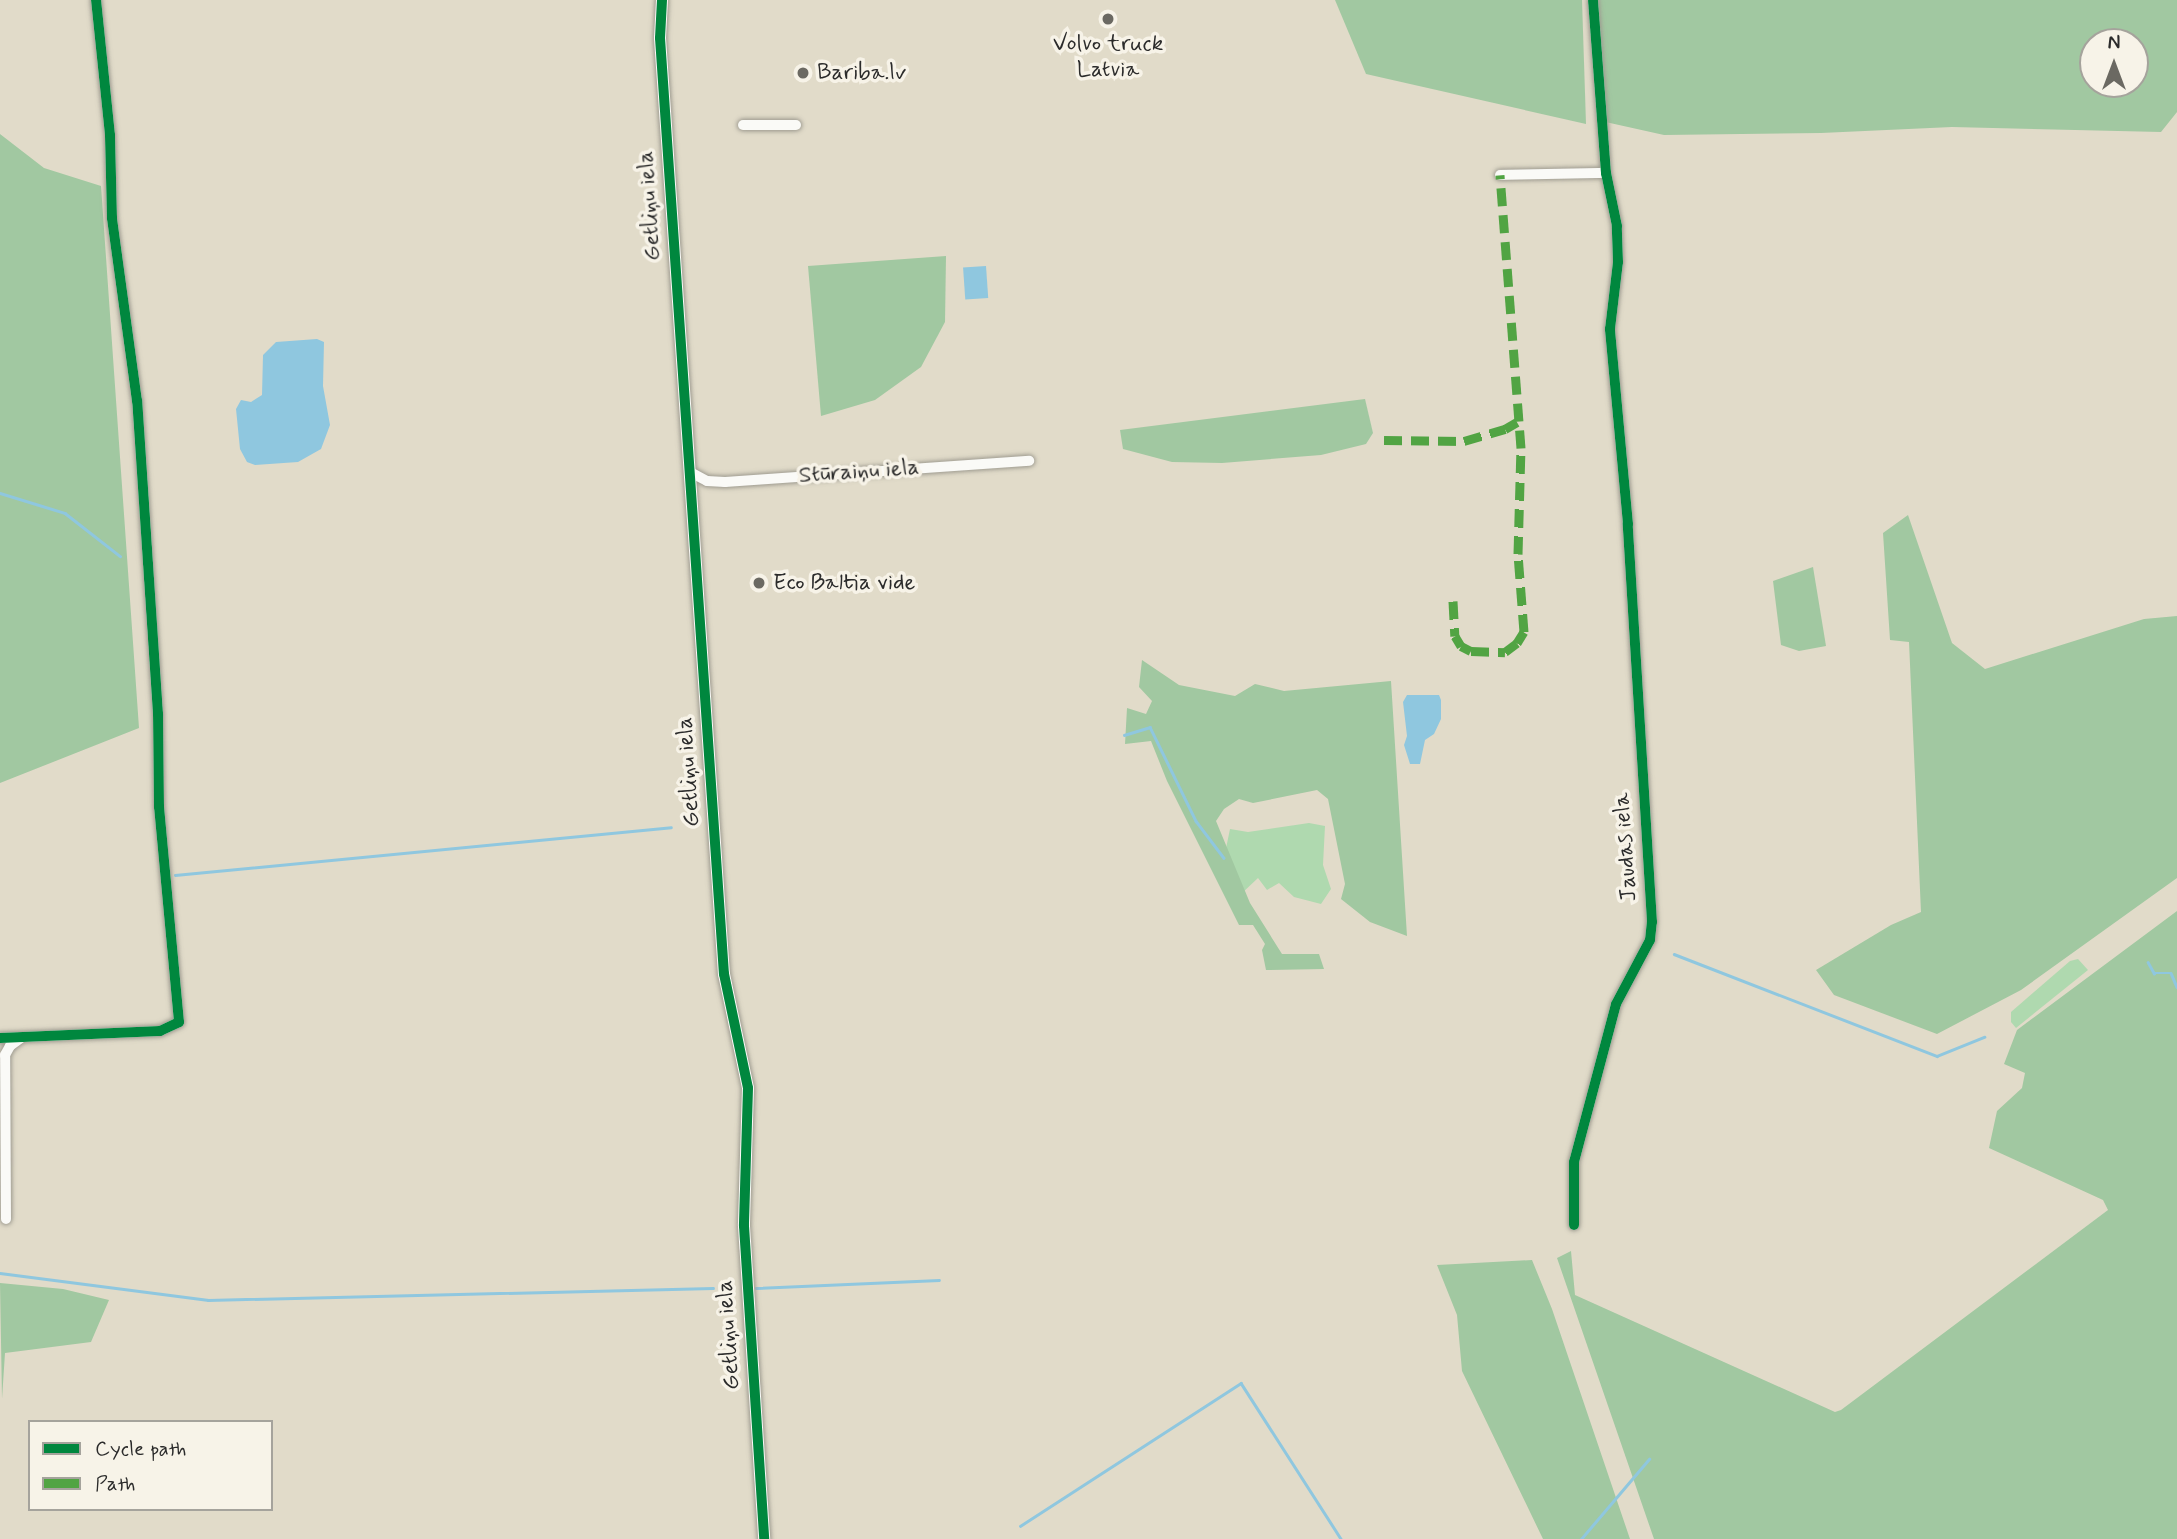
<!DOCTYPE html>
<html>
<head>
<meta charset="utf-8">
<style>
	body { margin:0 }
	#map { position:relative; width:2177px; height:1539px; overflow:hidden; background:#e1dbc9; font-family:Mynerve,sans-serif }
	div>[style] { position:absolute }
	.green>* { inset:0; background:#afd9af }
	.forest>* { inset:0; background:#a1c8a1 }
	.water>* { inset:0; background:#8fc7df; transform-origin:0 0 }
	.stream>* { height:2.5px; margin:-1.25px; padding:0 1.25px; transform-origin:1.25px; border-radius:1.25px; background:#8fc7df }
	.roads { filter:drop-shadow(0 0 2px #9f9c91) drop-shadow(0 0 2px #9f9c91) }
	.minor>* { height:10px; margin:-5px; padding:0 5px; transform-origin:5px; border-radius:5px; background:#fafaf7 }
	.tertiary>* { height:12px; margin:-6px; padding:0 6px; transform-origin:6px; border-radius:6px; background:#fafaf7 }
	.quiet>* { height:9px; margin-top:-4.5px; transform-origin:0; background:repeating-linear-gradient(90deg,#51a443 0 18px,transparent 0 27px) }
	.cycleway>* { height:10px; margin:-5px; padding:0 5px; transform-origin:5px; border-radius:5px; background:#00873e }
	.dots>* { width:19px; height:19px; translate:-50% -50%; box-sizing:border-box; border:4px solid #f7f3e8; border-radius:50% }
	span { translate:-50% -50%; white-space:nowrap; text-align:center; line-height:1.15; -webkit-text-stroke:7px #f7f3e8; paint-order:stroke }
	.poi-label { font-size:23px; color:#2b2b2b }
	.left { translate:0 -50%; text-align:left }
	.street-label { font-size:23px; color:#2b2b2b }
	.legend { position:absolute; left:28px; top:1420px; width:245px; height:91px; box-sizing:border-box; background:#f7f3e8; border:2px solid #a5a39c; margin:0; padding:9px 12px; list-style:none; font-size:21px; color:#2b2b2b }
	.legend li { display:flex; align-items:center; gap:14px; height:35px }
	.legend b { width:35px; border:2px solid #a5a39c }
	.north { position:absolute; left:2079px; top:28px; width:70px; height:70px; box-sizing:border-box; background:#f7f3e8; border:2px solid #a5a39c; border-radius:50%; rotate:0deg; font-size:19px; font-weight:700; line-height:28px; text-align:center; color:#2b2b2b }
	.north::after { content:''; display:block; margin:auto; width:24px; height:32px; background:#6b6962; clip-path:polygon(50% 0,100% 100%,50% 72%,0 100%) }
</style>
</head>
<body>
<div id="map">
	<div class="green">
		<div style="clip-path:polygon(1309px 823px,1325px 826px,1323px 865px,1331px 889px,1321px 904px,1294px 897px,1279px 883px,1267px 890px,1258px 878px,1240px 895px,1224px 858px,1230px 829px,1248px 832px)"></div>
		<div style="clip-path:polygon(2078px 959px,2088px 970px,2016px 1028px,2011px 1022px,2011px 1012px,2070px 961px)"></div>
	</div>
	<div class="forest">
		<div style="clip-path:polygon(1335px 0,1582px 0,1586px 124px,1366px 74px)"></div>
		<div style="clip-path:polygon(evenodd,1591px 0,2177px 0,2177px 112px,2161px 132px,1952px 127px,1821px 133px,1664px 135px,1601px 121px,1591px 0,2093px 42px,2135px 42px,2135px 84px,2093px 84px,2093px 42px)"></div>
		<div style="clip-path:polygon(0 134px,44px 168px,101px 186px,139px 728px,0 783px)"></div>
		<div style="clip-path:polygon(946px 256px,945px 322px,921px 367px,875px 400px,821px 416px,808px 266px)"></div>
		<div style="clip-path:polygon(1365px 399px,1373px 433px,1366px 444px,1321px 455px,1222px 463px,1172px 462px,1123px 449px,1120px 430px)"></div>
		<div style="clip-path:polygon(1908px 515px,1952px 643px,1985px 669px,2144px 619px,2177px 616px,2177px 878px,2021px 990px,1937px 1034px,1834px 995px,1816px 970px,1891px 925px,1921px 912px,1909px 642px,1890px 640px,1883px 533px)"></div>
		<div style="clip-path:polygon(1813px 567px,1826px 646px,1799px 651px,1781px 645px,1773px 581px)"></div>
		<div style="clip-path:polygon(1142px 660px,1179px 685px,1235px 696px,1255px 684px,1284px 691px,1391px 681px,1407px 936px,1370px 922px,1341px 899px,1345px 884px,1328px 799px,1317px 790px,1253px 803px,1239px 799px,1224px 809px,1216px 821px,1250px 903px,1282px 954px,1319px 954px,1324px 969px,1266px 970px,1262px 950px,1265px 944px,1253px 925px,1239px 925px,1167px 781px,1151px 741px,1125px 744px,1127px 708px,1146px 714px,1152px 701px,1139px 687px)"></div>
		<div style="clip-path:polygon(2177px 911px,2177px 1539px,1654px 1539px,1557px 1258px,1571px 1251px,1575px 1295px,1835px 1412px,1841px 1410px,2108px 1210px,2103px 1200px,1989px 1148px,1997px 1111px,2022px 1088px,2025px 1073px,2004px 1064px,2017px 1030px)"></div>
		<div style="clip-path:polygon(1532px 1260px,1552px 1309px,1630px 1539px,1543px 1539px,1462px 1371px,1457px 1315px,1437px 1265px)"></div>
		<div style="clip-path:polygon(0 1283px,63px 1289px,109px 1300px,91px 1342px,5px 1353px,2px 1399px)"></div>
	</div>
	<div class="water">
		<div style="left:986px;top:266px;width:32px;height:23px;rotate:86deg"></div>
		<div style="clip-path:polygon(317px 339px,324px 342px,323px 386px,330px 425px,321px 449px,298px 462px,255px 465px,247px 462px,240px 449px,236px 409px,241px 400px,251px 402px,262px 395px,263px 355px,276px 342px)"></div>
		<div style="clip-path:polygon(1407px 695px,1439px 695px,1441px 700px,1441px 719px,1434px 734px,1425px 740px,1420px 764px,1410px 764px,1404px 745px,1407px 736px,1403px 702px)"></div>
	</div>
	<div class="stream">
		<div style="left:0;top:493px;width:68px;rotate:17.1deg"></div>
		<div style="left:65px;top:513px;width:70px;rotate:38deg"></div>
		<div style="left:1124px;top:735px;width:27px;rotate:-17deg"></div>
		<div style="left:1150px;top:727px;width:105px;rotate:63.9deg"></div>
		<div style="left:1196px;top:821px;width:46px;rotate:52.9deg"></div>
		<div style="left:175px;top:875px;width:498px;rotate:-5.5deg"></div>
		<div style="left:1674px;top:954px;width:282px;rotate:21.2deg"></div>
		<div style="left:1937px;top:1056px;width:51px;rotate:-22deg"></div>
		<div style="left:2148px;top:962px;width:13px;rotate:61deg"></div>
		<div style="left:2154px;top:973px;width:17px"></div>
		<div style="left:2171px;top:973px;width:15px;rotate:67deg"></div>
		<div style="left:0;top:1273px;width:210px;rotate:7.4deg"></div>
		<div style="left:208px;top:1300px;width:505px;rotate:-1.36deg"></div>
		<div style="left:756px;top:1288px;width:183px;rotate:-2.5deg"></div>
		<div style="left:1020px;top:1526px;width:263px;rotate:-32.9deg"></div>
		<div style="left:1241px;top:1383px;width:185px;rotate:57.3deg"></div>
		<div style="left:1581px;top:1539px;width:105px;rotate:-49.6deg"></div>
	</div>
	<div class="roads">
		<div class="minor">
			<div style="left:743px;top:125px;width:53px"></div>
			<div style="left:1500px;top:175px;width:106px;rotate:-1.1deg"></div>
			<div style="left:690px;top:472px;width:19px;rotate:28deg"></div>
			<div style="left:707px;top:481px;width:18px;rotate:3deg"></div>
			<div style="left:725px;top:482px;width:305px;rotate:-4deg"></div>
			<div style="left:0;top:1038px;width:160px;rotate:-2.5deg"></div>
			<div style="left:160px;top:1031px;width:21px;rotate:-25deg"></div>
			<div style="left:179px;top:1022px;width:216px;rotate:-95.3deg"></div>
			<div style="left:159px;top:807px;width:93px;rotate:-90.6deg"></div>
			<div style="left:158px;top:714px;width:314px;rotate:-93.8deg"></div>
			<div style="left:137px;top:401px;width:185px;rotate:-97.8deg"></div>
			<div style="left:112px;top:218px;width:83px;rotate:-91.4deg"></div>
			<div style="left:110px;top:135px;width:136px;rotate:-95.9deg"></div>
			<div style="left:6px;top:1219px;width:164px;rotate:-90.3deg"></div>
			<div style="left:5px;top:1055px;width:10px;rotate:-61deg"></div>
			<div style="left:10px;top:1046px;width:14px;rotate:-36deg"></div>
			<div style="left:1574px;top:1225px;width:63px;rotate:-90deg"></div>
			<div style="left:1574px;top:1162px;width:163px;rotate:-75.1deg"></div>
			<div style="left:1616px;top:1004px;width:72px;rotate:-62deg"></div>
			<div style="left:1650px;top:940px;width:18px;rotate:-84deg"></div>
			<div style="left:1652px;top:922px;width:399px;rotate:-93.5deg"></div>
			<div style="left:1628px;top:524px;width:196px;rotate:-95.3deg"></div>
			<div style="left:1610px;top:329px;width:67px;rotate:-83.2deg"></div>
			<div style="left:1618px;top:262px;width:36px;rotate:-92deg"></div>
			<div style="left:1617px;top:226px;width:54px;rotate:-101.7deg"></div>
			<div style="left:1606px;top:173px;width:173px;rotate:-94.3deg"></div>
		</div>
		<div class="tertiary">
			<div style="left:662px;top:0;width:38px;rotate:93deg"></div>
			<div style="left:660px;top:38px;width:938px;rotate:86.09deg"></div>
			<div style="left:724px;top:974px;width:116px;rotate:78.1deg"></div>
			<div style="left:748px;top:1088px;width:138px;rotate:91.7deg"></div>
			<div style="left:744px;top:1226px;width:314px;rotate:86.3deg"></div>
		</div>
	</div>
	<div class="quiet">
		<div style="left:1384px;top:440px;width:80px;rotate:0.7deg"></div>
		<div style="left:1464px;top:441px;width:43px;rotate:-16.3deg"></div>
		<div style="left:1505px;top:429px;width:14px;rotate:-30deg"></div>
		<div style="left:1453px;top:601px;width:35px;rotate:87deg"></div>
		<div style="left:1455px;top:636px;width:12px;rotate:59deg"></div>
		<div style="left:1461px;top:646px;width:11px;rotate:27deg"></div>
		<div style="left:1471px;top:651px;width:34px;rotate:2deg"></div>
		<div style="left:1505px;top:652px;width:15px;rotate:-37deg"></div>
		<div style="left:1517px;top:643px;width:13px;rotate:-58deg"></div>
		<div style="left:1524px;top:632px;width:78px;rotate:-94.4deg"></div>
		<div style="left:1518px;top:554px;width:106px;rotate:-88.4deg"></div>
		<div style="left:1521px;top:448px;width:274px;rotate:-94.4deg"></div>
	</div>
	<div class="cycleway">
		<div style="left:662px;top:0;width:38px;rotate:93deg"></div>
		<div style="left:660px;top:38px;width:938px;rotate:86.09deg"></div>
		<div style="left:724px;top:974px;width:116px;rotate:78.1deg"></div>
		<div style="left:748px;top:1088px;width:138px;rotate:91.7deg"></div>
		<div style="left:744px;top:1226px;width:314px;rotate:86.3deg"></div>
		<div style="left:0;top:1038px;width:160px;rotate:-2.5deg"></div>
		<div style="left:160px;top:1031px;width:21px;rotate:-25deg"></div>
		<div style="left:179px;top:1022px;width:216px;rotate:-95.3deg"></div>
		<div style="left:159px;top:807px;width:93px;rotate:-90.6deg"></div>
		<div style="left:158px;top:714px;width:314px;rotate:-93.8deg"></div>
		<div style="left:137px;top:401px;width:185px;rotate:-97.8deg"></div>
		<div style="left:112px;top:218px;width:83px;rotate:-91.4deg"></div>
		<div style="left:110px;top:135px;width:136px;rotate:-95.9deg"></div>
		<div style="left:1574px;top:1225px;width:63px;rotate:-90deg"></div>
		<div style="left:1574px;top:1162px;width:163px;rotate:-75.1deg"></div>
		<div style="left:1616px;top:1004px;width:72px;rotate:-62deg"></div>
		<div style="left:1650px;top:940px;width:18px;rotate:-84deg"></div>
		<div style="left:1652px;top:922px;width:399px;rotate:-93.5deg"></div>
		<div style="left:1628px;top:524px;width:196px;rotate:-95.3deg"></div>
		<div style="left:1610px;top:329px;width:67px;rotate:-83.2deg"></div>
		<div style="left:1618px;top:262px;width:36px;rotate:-92deg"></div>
		<div style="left:1617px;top:226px;width:54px;rotate:-101.7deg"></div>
		<div style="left:1606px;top:173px;width:173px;rotate:-94.3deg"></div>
	</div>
	<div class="dots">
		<div style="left:1108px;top:19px;background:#6b6962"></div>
		<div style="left:803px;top:73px;background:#6b6962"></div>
		<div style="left:759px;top:583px;background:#6b6962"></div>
	</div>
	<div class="poi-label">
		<span style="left:1108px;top:57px">Volvo truck<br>Latvia</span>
		<span class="left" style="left:817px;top:73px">Bariba.lv</span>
		<span class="left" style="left:773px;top:583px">Eco Baltia vide</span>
	</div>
	<div class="street-label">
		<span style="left:650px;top:206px;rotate:-94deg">Getliņu iela</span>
		<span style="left:859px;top:472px;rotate:-4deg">Stūraiņu iela</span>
		<span style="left:689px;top:772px;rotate:-94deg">Getliņu iela</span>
		<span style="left:1626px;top:847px;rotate:-94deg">Jaudas iela</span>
		<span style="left:729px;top:1335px;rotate:-94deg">Getliņu iela</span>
	</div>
	<ul class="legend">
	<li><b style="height:9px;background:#00873e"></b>Cycle path</li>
	<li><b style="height:9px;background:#51a443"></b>Path</li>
	</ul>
	<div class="north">N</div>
</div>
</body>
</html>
